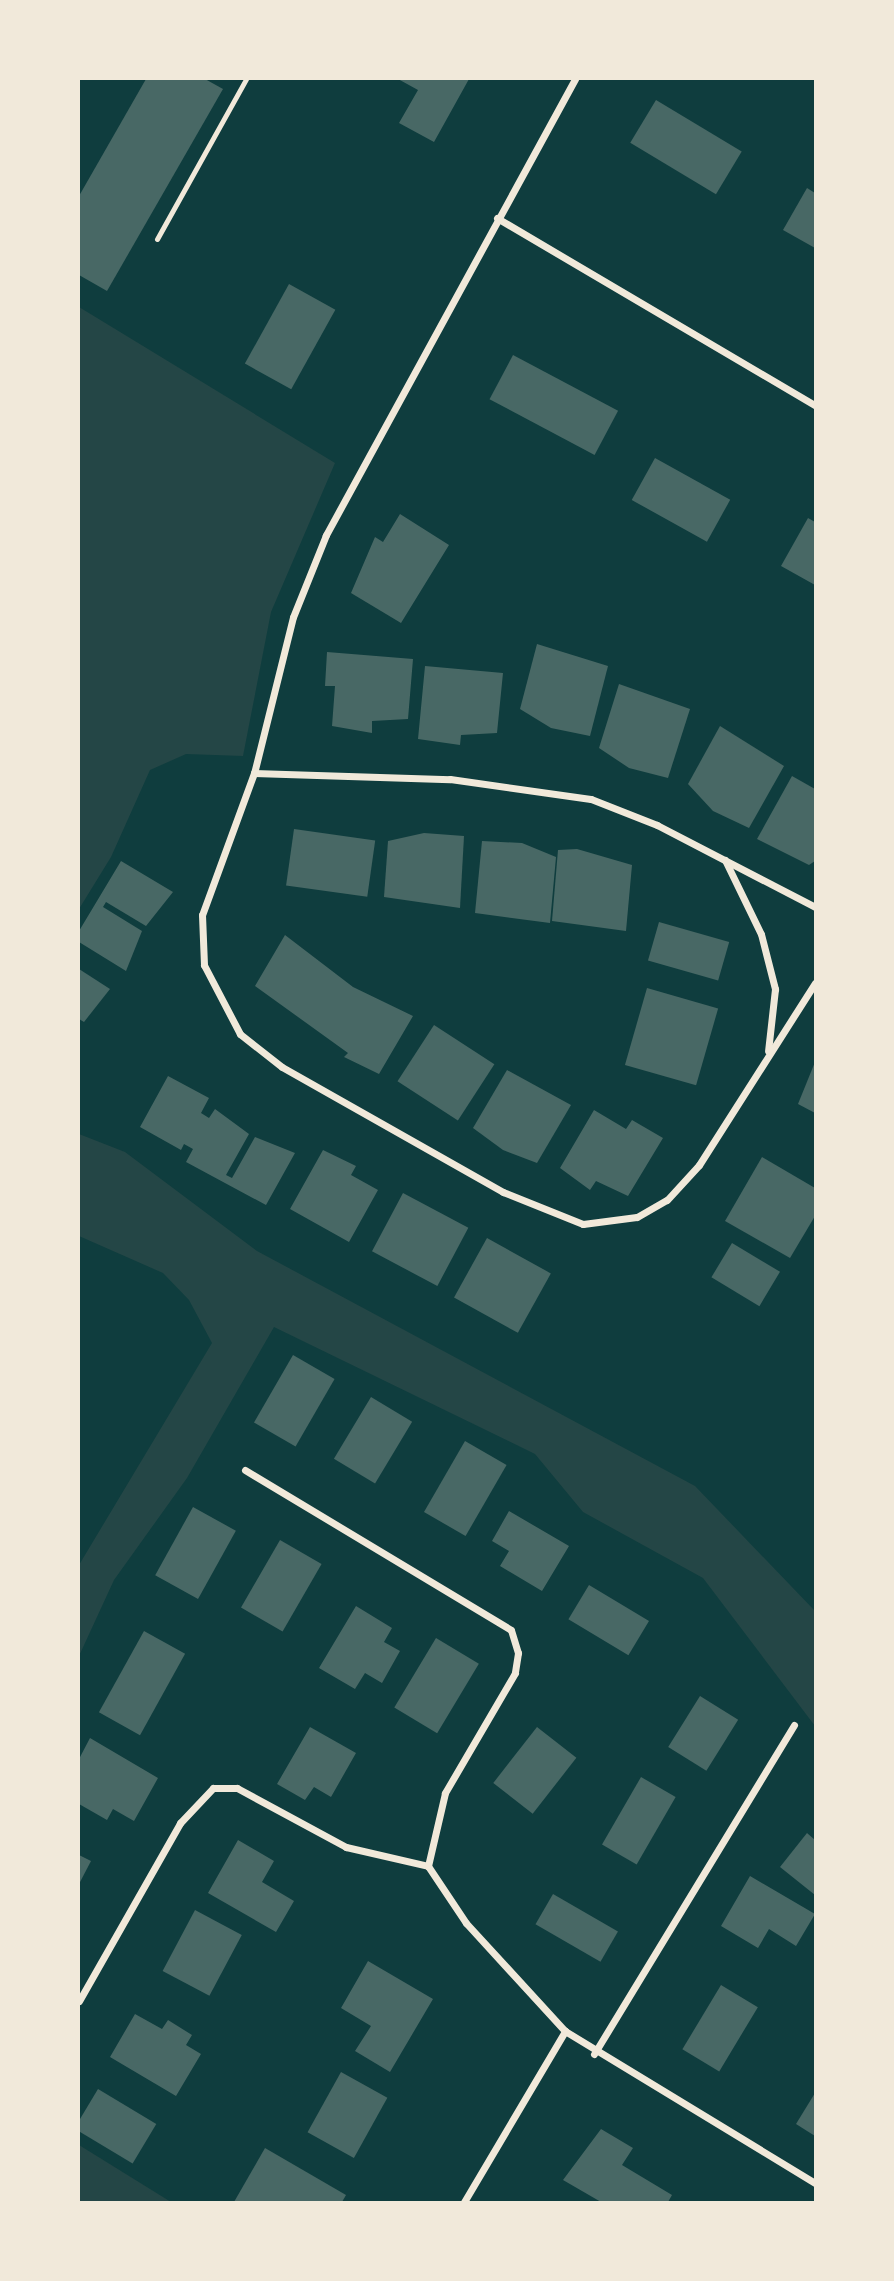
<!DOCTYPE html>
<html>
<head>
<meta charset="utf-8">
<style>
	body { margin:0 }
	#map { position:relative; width:894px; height:2281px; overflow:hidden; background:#0f3d3e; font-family:Overpass,sans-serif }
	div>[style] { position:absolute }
	.green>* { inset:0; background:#244646 }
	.building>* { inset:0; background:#486865; transform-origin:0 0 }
	.service>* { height:5px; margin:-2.5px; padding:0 2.5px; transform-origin:2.5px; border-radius:2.5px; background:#f1e9da }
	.minor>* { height:7px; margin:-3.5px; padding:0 3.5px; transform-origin:3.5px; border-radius:3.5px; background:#f1e9da }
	span { translate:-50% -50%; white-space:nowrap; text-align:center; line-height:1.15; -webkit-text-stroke:5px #f1e9da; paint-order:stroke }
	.frame { position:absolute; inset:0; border:80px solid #f1e9da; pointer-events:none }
</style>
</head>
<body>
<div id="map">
	<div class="green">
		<div style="clip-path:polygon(79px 307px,335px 463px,271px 612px,243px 756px,186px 754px,150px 770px,111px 857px,79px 909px)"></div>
		<div style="clip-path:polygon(79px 1134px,125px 1152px,257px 1251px,695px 1486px,815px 1611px,815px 1726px,703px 1578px,583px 1512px,535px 1454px,274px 1327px,187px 1478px,114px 1580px,79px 1656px,79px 1565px,212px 1343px,189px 1300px,163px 1273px,79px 1236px)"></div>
		<div style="clip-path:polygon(79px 2145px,171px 2202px,79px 2202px)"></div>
	</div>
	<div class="building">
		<div style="clip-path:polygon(146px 79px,205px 79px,223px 89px,107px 291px,79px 275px,79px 196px)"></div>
		<div style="clip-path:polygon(398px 79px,469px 79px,434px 142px,399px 123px,418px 90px)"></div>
		<div style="left:656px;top:100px;width:100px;height:50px;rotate:31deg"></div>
		<div style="clip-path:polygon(807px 188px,815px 193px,815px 248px,783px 230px)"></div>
		<div style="left:289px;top:284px;width:53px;height:91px;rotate:29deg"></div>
		<div style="left:513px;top:355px;width:119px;height:50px;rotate:28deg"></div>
		<div style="left:655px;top:458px;width:86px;height:48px;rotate:29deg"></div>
		<div style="clip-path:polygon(400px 514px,449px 545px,401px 623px,351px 593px,375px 537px,383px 542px)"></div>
		<div style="clip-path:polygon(808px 518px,815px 522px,815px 585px,781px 566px)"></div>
		<div style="clip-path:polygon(537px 644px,608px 666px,590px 736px,551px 728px,520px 709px)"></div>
		<div style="clip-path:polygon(327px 652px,413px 659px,408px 719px,372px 721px,372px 733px,332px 726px,335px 686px,325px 686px)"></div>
		<div style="clip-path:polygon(425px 666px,503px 673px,497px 733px,461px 735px,460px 745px,418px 739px)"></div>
		<div style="clip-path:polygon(619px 684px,690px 709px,668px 778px,629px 768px,599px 748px)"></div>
		<div style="clip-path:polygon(720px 726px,784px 766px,749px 828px,713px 811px,688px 784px)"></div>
		<div style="clip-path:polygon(792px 776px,815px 789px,815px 861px,809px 865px,757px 839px)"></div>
		<div style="left:294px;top:829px;width:82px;height:57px;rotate:8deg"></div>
		<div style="clip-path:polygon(424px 833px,464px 836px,460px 908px,384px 897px,388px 841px)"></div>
		<div style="clip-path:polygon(482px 841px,522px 843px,556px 857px,550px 923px,475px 913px)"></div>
		<div style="clip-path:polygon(577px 849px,632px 865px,626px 931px,552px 921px,558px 850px)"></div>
		<div style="clip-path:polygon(121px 861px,173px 892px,146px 926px,106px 902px,103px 907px,142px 931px,126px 971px,79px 942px,79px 931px)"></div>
		<div style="left:659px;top:922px;width:73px;height:40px;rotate:16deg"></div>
		<div style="clip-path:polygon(285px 935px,353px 987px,413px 1016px,379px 1074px,344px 1057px,348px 1053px,255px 986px)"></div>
		<div style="clip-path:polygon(79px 969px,110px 989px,84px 1022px,79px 1019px)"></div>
		<div style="left:647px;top:988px;width:74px;height:80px;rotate:16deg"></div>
		<div style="left:434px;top:1025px;width:72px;height:67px;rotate:33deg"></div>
		<div style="clip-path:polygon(815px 1062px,815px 1113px,798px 1104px)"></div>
		<div style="clip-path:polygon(507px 1070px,571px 1105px,537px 1163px,503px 1150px,473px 1128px)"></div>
		<div style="clip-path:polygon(168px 1076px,209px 1098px,201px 1113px,209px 1118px,215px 1109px,249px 1134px,226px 1175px,232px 1178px,255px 1137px,295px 1153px,266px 1205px,186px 1162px,193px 1149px,184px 1144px,181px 1150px,140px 1127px)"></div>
		<div style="clip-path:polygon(594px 1110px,626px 1129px,632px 1120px,663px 1138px,628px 1196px,596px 1181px,590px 1190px,560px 1168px)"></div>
		<div style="clip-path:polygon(323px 1150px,356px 1166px,351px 1175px,378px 1190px,349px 1242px,290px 1209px)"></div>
		<div style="clip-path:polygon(762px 1157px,815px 1188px,815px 1216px,790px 1258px,725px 1221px)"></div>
		<div style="left:403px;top:1193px;width:74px;height:66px;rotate:28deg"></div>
		<div style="left:487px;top:1238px;width:73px;height:68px;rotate:29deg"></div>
		<div style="left:732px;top:1243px;width:56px;height:40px;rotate:31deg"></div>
		<div style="left:293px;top:1355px;width:48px;height:78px;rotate:30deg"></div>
		<div style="left:371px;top:1397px;width:48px;height:72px;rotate:31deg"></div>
		<div style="left:465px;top:1441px;width:48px;height:82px;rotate:30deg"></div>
		<div style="left:193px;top:1507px;width:49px;height:78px;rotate:29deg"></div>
		<div style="clip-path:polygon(509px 1511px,569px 1546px,542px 1591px,500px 1566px,509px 1551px,492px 1541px)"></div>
		<div style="left:280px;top:1540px;width:48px;height:78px;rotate:30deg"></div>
		<div style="left:589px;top:1585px;width:70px;height:40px;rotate:31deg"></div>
		<div style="clip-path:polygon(356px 1606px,392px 1628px,384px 1642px,400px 1651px,382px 1683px,365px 1673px,355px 1689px,319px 1668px)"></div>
		<div style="left:144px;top:1631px;width:47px;height:93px;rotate:29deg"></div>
		<div style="left:436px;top:1638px;width:50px;height:81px;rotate:31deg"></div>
		<div style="left:700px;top:1696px;width:45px;height:60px;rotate:32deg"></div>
		<div style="clip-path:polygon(310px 1727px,356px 1753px,331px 1797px,314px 1787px,305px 1800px,277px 1784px)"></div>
		<div style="left:537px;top:1727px;width:50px;height:71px;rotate:38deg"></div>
		<div style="clip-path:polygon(90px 1738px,158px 1778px,134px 1821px,113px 1809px,107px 1820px,79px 1804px,79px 1759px)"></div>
		<div style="left:641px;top:1777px;width:40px;height:78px;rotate:30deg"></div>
		<div style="clip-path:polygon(807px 1833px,815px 1840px,815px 1895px,780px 1867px)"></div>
		<div style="clip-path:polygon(238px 1840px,274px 1861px,262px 1882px,294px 1901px,276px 1932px,208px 1893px)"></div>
		<div style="clip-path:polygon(79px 1855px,91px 1861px,79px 1884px)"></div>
		<div style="clip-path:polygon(750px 1876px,815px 1914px,796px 1946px,769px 1929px,758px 1948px,721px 1926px)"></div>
		<div style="left:553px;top:1894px;width:75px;height:35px;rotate:30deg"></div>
		<div style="left:195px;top:1910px;width:53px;height:69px;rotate:28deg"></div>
		<div style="clip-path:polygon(368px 1961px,433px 1999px,390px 2072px,355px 2051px,371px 2026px,341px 2008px)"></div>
		<div style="left:721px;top:1985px;width:43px;height:75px;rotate:31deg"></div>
		<div style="clip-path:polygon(135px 2014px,162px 2029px,168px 2020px,192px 2035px,186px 2045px,201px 2054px,176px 2096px,110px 2057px)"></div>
		<div style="left:341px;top:2072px;width:53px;height:69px;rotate:29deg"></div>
		<div style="left:98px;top:2089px;width:68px;height:46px;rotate:31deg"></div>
		<div style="clip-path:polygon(815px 2093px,815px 2136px,796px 2124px)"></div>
		<div style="clip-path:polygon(601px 2129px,633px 2148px,622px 2165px,672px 2195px,668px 2202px,601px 2202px,563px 2180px)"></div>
		<div style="clip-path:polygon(265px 2148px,346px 2195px,342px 2202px,234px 2202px)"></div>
	</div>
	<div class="service">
		<div style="left:157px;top:239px;width:183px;rotate:-60.9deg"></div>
	</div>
	<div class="minor">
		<div style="left:575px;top:79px;width:520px;rotate:118.64deg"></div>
		<div style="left:326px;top:535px;width:88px;rotate:111.9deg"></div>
		<div style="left:293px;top:617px;width:161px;rotate:104deg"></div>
		<div style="left:254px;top:773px;width:151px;rotate:110.1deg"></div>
		<div style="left:202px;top:915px;width:50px;rotate:87.7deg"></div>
		<div style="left:204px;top:965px;width:78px;rotate:62.4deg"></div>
		<div style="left:240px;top:1034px;width:53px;rotate:38.2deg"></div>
		<div style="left:282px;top:1067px;width:254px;rotate:29.5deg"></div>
		<div style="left:503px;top:1192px;width:86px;rotate:21.8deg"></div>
		<div style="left:583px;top:1224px;width:54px;rotate:-7.4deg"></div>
		<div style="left:637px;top:1217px;width:34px;rotate:-30deg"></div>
		<div style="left:667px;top:1200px;width:47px;rotate:-47.6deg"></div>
		<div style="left:699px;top:1165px;width:216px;rotate:-57.5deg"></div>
		<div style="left:497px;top:218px;width:369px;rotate:30.5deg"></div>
		<div style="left:254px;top:773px;width:196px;rotate:1.8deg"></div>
		<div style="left:450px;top:779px;width:142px;rotate:8.1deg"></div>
		<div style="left:591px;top:799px;width:71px;rotate:21.5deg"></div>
		<div style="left:657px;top:825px;width:178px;rotate:27.4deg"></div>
		<div style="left:725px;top:860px;width:82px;rotate:64.1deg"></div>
		<div style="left:761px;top:934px;width:57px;rotate:75.7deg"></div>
		<div style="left:775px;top:989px;width:62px;rotate:96.4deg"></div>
		<div style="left:245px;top:1470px;width:310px;rotate:31deg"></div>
		<div style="left:511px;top:1630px;width:24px;rotate:73deg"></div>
		<div style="left:518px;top:1653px;width:20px;rotate:99deg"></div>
		<div style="left:515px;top:1673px;width:139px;rotate:120.3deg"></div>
		<div style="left:445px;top:1793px;width:75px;rotate:103.1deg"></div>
		<div style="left:428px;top:1866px;width:69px;rotate:56.3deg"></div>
		<div style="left:466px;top:1923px;width:147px;rotate:47.5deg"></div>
		<div style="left:565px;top:2031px;width:293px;rotate:31.3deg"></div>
		<div style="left:79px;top:2001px;width:205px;rotate:-60.4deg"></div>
		<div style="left:180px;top:1823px;width:48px;rotate:-46.7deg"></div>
		<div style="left:213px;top:1788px;width:24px"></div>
		<div style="left:237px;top:1788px;width:124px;rotate:28.4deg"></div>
		<div style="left:346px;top:1847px;width:84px;rotate:13deg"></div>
		<div style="left:594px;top:2054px;width:385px;rotate:-58.7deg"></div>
		<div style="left:464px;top:2202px;width:199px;rotate:-59.4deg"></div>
	</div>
	<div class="frame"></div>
</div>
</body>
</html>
